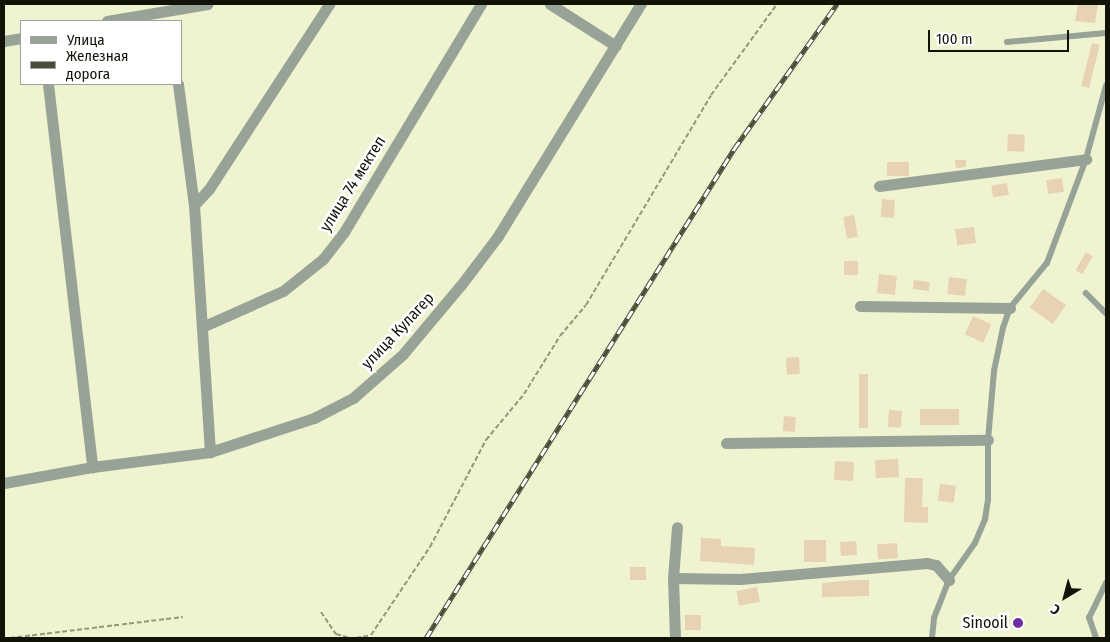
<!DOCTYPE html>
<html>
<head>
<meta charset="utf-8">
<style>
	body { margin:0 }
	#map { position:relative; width:1110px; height:642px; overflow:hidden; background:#eff3cf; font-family:"Fira Sans Condensed",sans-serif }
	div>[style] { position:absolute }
	.building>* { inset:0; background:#e7d3b3; transform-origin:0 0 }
	.path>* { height:2px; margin-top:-1px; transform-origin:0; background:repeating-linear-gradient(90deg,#94977d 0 5px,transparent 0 7.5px) }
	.lane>* { height:5.5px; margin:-2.75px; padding:0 2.75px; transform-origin:2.75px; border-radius:2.75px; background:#97a397 }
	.street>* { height:11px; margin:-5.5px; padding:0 5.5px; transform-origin:5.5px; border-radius:5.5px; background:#97a397 }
	.rail>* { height:5px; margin-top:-2.5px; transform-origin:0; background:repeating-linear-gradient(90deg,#fff 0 9px,#4a4b39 0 18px); box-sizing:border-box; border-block:1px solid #4a4b39 }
	.dots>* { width:14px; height:14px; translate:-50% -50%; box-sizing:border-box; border:2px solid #fff; border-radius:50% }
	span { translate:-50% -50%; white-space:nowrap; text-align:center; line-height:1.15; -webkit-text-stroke:5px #fff; paint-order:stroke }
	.street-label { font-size:16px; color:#121307 }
	.poi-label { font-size:16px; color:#121307 }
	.right { translate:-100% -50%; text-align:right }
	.frame { position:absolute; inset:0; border:5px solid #121307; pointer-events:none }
	.legend { position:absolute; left:20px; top:20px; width:162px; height:65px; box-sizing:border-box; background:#fff; border:1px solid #a0a19c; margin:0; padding:6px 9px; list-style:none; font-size:15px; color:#121307 }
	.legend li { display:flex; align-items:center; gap:10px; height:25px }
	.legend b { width:25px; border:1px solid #a0a19c }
	.north { position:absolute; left:1040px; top:572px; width:50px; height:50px; -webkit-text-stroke:4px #fff; paint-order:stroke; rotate:217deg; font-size:14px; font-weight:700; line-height:20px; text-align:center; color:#121307 }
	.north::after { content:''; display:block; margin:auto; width:18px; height:22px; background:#121307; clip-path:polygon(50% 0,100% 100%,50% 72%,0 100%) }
	.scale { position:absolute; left:928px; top:30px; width:141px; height:22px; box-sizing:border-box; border:2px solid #121307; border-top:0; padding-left:6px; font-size:15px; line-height:18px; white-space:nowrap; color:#121307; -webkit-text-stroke:4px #fff; paint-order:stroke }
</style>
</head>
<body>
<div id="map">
	<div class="building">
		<div style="clip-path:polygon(1078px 4px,1098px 4px,1095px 23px,1075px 21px)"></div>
		<div style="left:1092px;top:43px;width:8px;height:44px;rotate:14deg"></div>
		<div style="left:1008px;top:134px;width:17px;height:17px;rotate:3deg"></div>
		<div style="clip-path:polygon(955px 160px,966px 160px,966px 167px,956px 168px)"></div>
		<div style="left:887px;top:162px;width:22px;height:14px"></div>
		<div style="left:1062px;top:178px;width:14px;height:16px;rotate:82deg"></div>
		<div style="left:1007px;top:183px;width:12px;height:16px;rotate:81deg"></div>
		<div style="left:882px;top:199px;width:13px;height:18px;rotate:4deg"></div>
		<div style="left:854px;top:215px;width:22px;height:11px;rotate:80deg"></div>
		<div style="left:974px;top:227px;width:16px;height:19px;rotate:83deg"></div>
		<div style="left:1086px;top:252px;width:8px;height:21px;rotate:30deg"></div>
		<div style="left:844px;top:261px;width:14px;height:14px"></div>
		<div style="left:879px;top:274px;width:18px;height:19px;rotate:6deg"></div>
		<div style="left:949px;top:277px;width:18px;height:17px;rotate:6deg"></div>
		<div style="left:914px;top:280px;width:16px;height:9px;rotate:7deg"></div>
		<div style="left:1043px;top:289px;width:28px;height:23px;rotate:35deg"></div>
		<div style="left:973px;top:316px;width:20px;height:20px;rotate:24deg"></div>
		<div style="left:799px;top:357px;width:17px;height:13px;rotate:87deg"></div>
		<div style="left:859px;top:374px;width:9px;height:54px"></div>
		<div style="left:959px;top:409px;width:16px;height:39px;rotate:90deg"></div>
		<div style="left:889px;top:410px;width:13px;height:17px;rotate:4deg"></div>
		<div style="left:784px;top:416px;width:12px;height:15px;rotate:5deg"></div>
		<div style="left:898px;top:459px;width:18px;height:23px;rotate:87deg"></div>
		<div style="left:835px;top:461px;width:19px;height:19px;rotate:3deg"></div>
		<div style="clip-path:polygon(905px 478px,923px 478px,922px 507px,928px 507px,928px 523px,904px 522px)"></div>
		<div style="left:940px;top:484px;width:16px;height:17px;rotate:7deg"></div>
		<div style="clip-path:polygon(701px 538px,721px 539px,721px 546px,755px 548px,754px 565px,700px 561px)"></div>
		<div style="left:804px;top:540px;width:22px;height:22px"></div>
		<div style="left:856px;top:541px;width:14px;height:16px;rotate:86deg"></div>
		<div style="left:897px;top:543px;width:15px;height:20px;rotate:86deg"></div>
		<div style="left:646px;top:567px;width:13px;height:16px;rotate:90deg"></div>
		<div style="clip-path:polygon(854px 580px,869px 580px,869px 596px,822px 597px,822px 583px)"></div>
		<div style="left:757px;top:587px;width:15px;height:21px;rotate:79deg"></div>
		<div style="left:685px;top:615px;width:16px;height:15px"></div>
	</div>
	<div class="path">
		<div style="left:321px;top:612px;width:27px;rotate:56deg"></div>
		<div style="left:336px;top:634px;width:15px;rotate:16deg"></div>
		<div style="left:10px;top:638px;width:174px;rotate:-6.9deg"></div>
		<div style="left:356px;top:638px;width:15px;rotate:-11deg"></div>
		<div style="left:371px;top:635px;width:106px;rotate:-56.2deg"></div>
		<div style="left:430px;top:547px;width:121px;rotate:-62.4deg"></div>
		<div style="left:486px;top:440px;width:60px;rotate:-50.4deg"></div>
		<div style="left:524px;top:394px;width:68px;rotate:-58.2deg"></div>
		<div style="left:560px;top:336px;width:40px;rotate:-50deg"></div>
		<div style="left:586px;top:305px;width:244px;rotate:-59.2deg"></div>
		<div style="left:711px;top:95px;width:112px;rotate:-54deg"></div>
	</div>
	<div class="lane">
		<div style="left:1007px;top:42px;width:99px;rotate:-5.2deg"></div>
		<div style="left:1086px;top:293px;width:28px;rotate:45deg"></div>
		<div style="left:932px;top:638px;width:20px;rotate:-84deg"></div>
		<div style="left:934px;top:618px;width:41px;rotate:-68.5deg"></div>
		<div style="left:949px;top:580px;width:45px;rotate:-54.9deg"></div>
		<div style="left:975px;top:543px;width:26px;rotate:-67deg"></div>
		<div style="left:985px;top:519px;width:19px;rotate:-81deg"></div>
		<div style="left:988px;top:500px;width:60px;rotate:-90deg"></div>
		<div style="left:988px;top:440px;width:69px;rotate:-85deg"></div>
		<div style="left:994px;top:371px;width:44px;rotate:-78.2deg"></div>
		<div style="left:1003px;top:328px;width:21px;rotate:-71deg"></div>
		<div style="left:1010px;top:308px;width:58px;rotate:-50.6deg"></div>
		<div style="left:1047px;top:263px;width:111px;rotate:-69.4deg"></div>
		<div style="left:1086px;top:159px;width:76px;rotate:-74.7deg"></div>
		<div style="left:1096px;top:638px;width:21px;rotate:-109deg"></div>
		<div style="left:1089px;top:618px;width:39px;rotate:-64deg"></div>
	</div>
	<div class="street">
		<div style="left:550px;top:4px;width:78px;rotate:32.5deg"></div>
		<div style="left:107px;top:21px;width:102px;rotate:-9.6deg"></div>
		<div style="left:4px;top:41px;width:17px;rotate:-10deg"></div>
		<div style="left:48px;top:84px;width:386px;rotate:83.4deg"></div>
		<div style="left:178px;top:84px;width:122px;rotate:82.5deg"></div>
		<div style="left:194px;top:205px;width:248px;rotate:86.3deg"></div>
		<div style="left:879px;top:186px;width:209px;rotate:-7.4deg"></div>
		<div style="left:194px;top:205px;width:22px;rotate:-47deg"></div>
		<div style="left:209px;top:189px;width:221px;rotate:-57deg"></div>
		<div style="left:860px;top:306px;width:150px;rotate:0.8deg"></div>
		<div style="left:202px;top:327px;width:89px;rotate:-24deg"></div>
		<div style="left:283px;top:291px;width:51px;rotate:-38.7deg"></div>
		<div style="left:323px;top:259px;width:34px;rotate:-52deg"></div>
		<div style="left:344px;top:232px;width:266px;rotate:-59deg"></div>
		<div style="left:726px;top:443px;width:262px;rotate:-0.7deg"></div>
		<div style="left:4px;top:483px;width:89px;rotate:-10.3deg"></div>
		<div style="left:92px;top:467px;width:119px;rotate:-7.2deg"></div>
		<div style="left:210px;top:452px;width:109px;rotate:-18.1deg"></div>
		<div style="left:314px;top:418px;width:44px;rotate:-27.1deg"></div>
		<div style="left:353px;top:398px;width:67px;rotate:-41.3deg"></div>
		<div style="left:403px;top:354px;width:90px;rotate:-50deg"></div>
		<div style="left:461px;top:285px;width:61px;rotate:-52.9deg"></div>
		<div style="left:498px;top:236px;width:273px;rotate:-58.4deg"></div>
		<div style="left:673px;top:578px;width:67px;rotate:0.9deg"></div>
		<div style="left:740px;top:579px;width:188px;rotate:-4.9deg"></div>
		<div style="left:927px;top:563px;width:9px;rotate:13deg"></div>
		<div style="left:936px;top:565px;width:20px;rotate:49deg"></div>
		<div style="left:675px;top:638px;width:60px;rotate:-91.9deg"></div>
		<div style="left:673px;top:578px;width:51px;rotate:-85.5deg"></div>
	</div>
	<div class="rail">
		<div style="left:426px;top:638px;width:578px;rotate:-57.79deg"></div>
		<div style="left:734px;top:149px;width:178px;rotate:-54.6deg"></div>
	</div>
	<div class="dots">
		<div style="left:1018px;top:623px;background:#6f2ea2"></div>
	</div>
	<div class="street-label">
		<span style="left:353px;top:184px;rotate:-58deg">улица 74 мектеп</span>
		<span style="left:398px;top:331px;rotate:-47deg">улица Кулагер</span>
	</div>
	<div class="poi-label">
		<span class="right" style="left:1008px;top:623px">Sinooil</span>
	</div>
	<div class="frame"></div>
	<ul class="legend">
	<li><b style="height:6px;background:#97a397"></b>Улица</li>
	<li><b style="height:6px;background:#4a4b39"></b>Железная дорога</li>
	</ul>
	<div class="north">С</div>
	<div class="scale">100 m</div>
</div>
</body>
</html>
